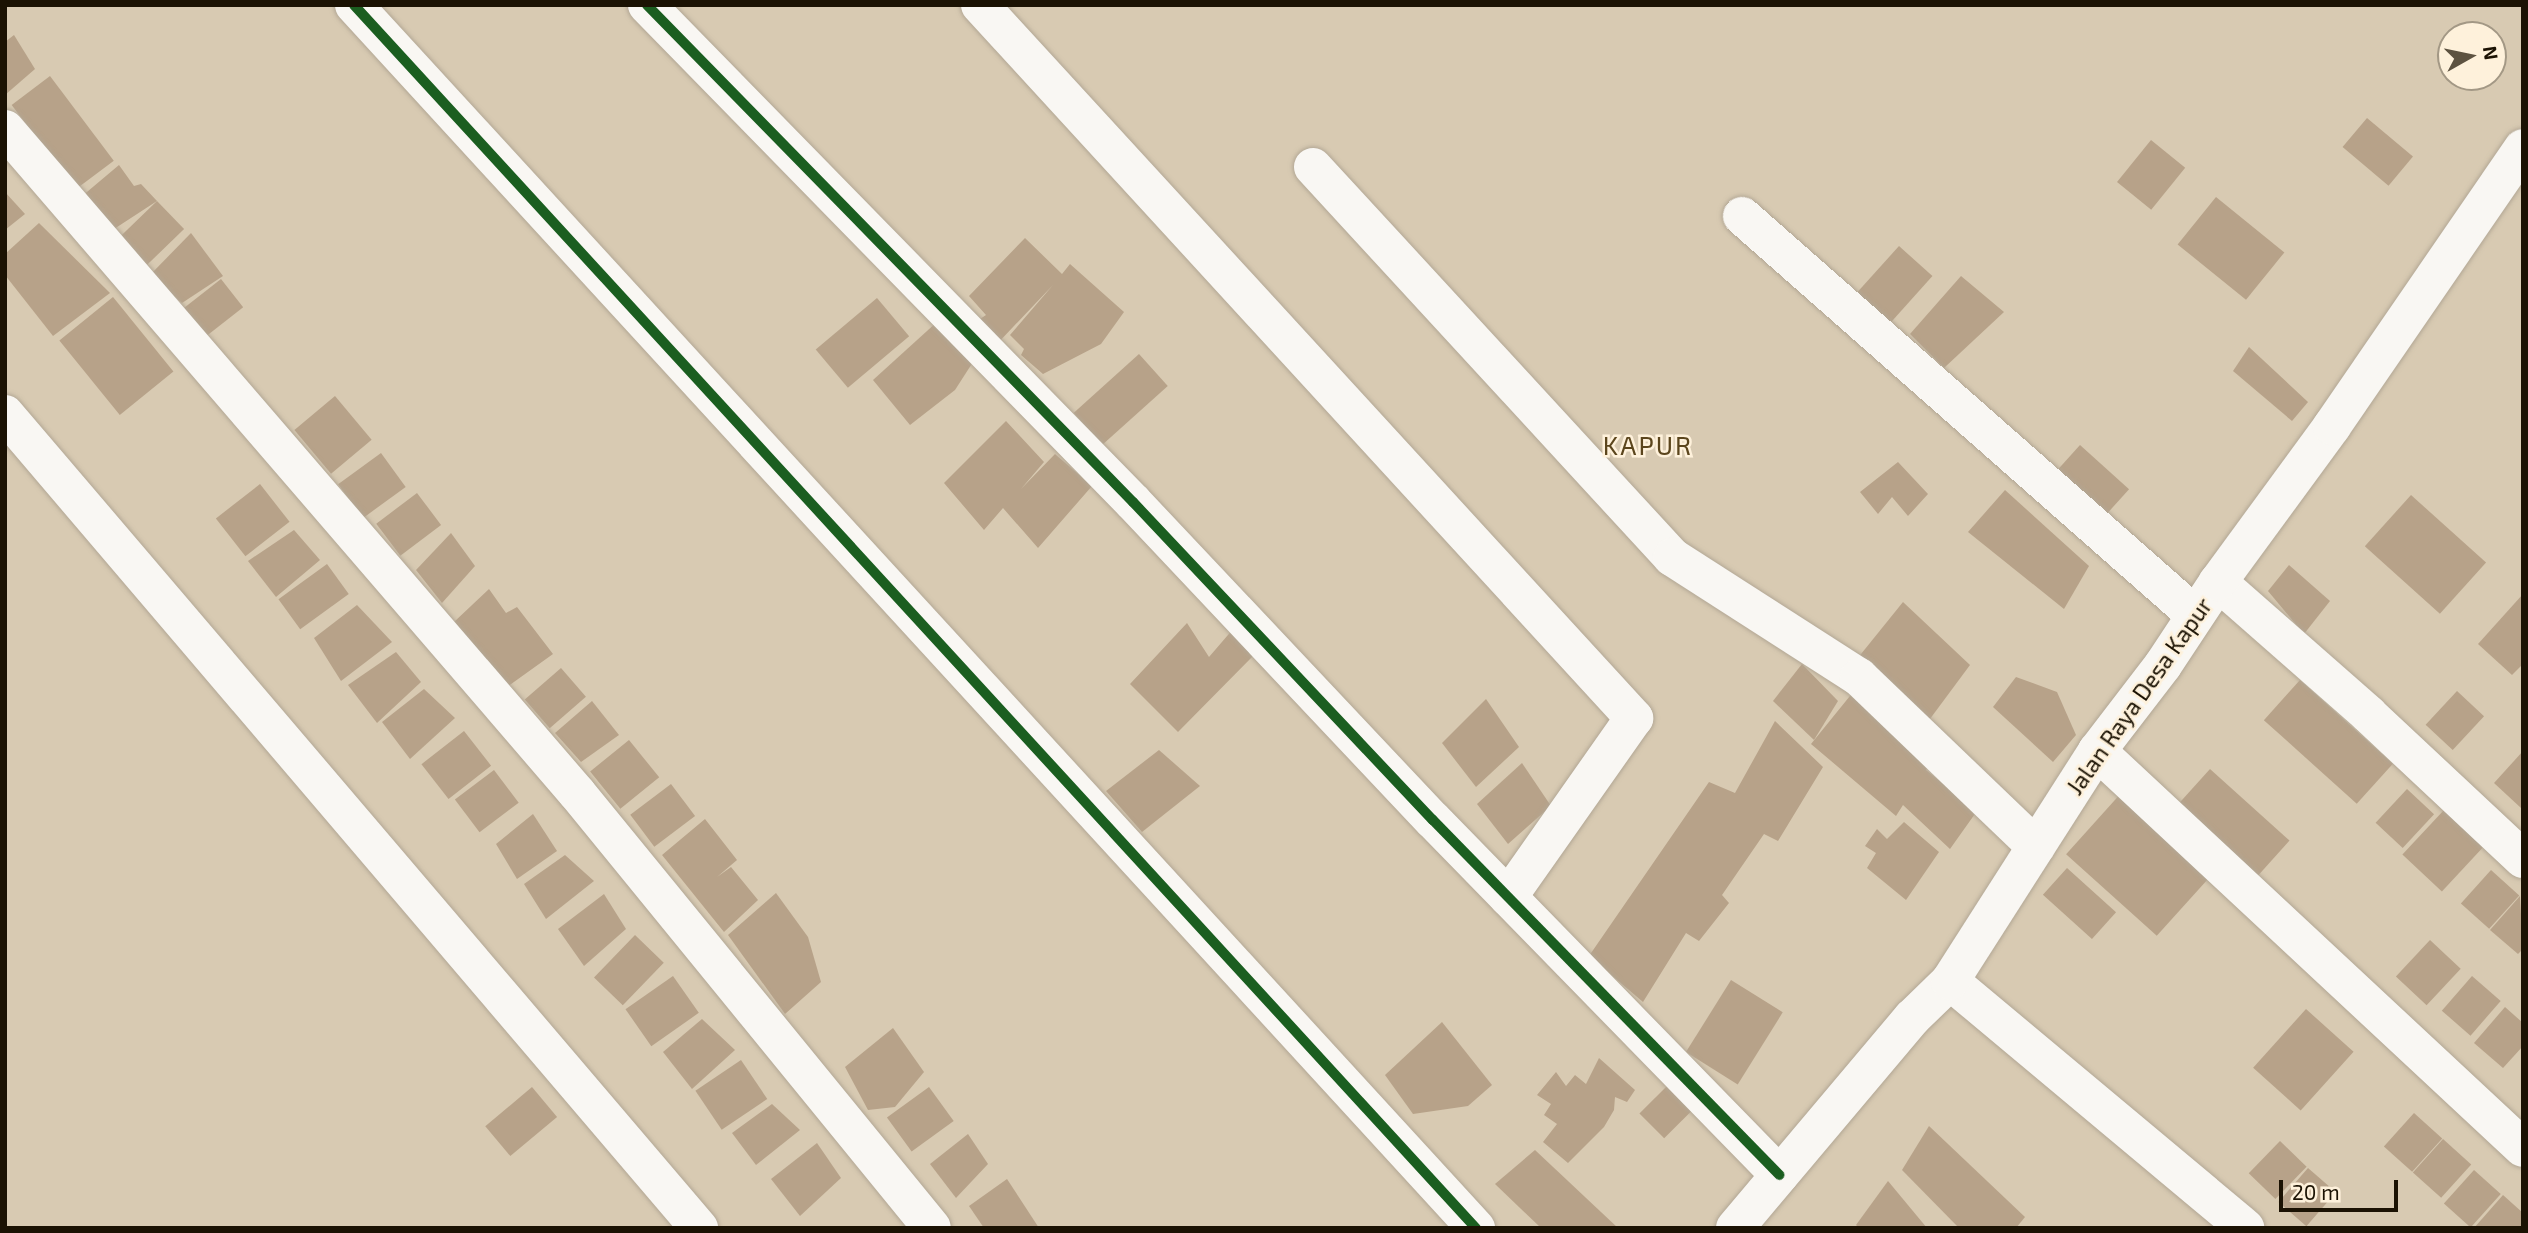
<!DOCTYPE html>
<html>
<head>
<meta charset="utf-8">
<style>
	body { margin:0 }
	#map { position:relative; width:2528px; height:1233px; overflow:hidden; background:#d8cab2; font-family:"Exo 2",sans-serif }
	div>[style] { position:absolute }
	.building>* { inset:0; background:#b7a289; transform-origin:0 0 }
	.roads { filter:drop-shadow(0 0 2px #b2a795) drop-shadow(0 0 2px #b2a795) }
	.minor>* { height:38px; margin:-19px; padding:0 19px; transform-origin:19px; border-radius:19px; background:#f9f7f3 }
	.cycleway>* { height:10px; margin:-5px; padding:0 5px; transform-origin:5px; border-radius:5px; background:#1b5e20 }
	span { translate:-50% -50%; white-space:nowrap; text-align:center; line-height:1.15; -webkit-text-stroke:5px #fef1db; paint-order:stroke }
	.street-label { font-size:23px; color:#1b1203 }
	.quarter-label { font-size:26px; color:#5b451c; letter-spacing:2px }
	.frame { position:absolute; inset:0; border:7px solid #1b1203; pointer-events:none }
	.north { position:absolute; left:2437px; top:21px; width:70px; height:70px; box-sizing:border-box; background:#fef1db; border:2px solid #a39885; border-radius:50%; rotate:81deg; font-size:19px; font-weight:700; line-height:28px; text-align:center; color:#1b1203 }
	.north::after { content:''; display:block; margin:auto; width:24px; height:32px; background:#5d5240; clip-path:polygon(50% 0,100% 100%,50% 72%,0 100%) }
	.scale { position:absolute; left:2279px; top:1180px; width:119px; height:32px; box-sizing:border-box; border:4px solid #1b1203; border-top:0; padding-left:9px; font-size:21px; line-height:24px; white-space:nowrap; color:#1b1203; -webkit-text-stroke:5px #fef1db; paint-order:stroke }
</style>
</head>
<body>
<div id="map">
	<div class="building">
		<div style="clip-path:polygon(14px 35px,35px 69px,5px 95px,5px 42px)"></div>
		<div style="left:50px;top:76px;width:106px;height:48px;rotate:53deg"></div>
		<div style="left:2367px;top:118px;width:60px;height:38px;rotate:40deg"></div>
		<div style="left:2151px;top:140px;width:44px;height:54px;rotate:39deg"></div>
		<div style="clip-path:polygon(119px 165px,134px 186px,141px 184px,157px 201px,111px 231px,81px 197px)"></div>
		<div style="clip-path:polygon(5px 192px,25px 214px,5px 230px)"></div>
		<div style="left:2216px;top:197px;width:88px;height:61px;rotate:39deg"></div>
		<div style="left:157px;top:201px;width:39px;height:55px;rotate:46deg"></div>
		<div style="clip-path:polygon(39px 223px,110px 293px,53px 336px,5px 275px,5px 254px)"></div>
		<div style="clip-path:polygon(191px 233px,223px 276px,182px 303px,150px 275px)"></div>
		<div style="clip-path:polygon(1025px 238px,1062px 274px,1070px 264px,1124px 312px,1101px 344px,1043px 374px,1021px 355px,1024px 349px,1010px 335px,1053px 285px,996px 345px,977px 321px,986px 315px,969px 296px)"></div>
		<div style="left:1899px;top:246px;width:45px;height:66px;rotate:42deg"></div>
		<div style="clip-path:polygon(1961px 276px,2004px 312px,1944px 368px,1910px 334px)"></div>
		<div style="left:221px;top:279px;width:36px;height:47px;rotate:52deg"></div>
		<div style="left:113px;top:297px;width:96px;height:69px;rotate:51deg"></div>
		<div style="left:877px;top:298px;width:50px;height:80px;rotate:50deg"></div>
		<div style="clip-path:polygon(938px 321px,973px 362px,955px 390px,910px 425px,873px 380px)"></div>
		<div style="clip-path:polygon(2249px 347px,2308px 402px,2292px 421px,2233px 371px)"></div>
		<div style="left:1139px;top:354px;width:43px;height:88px;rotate:48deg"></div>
		<div style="left:335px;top:396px;width:57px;height:53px;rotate:50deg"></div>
		<div style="clip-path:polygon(1006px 421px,1044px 462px,1021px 489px,1055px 454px,1092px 486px,1038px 548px,1003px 508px,984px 530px,944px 483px)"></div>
		<div style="left:2080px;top:445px;width:66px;height:38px;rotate:42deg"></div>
		<div style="left:381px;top:453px;width:42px;height:53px;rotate:54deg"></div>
		<div style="clip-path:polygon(1898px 462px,1928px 494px,1908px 516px,1892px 497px,1878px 514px,1860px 492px)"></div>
		<div style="left:260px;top:484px;width:48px;height:56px;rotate:52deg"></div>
		<div style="clip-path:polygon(2005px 490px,2089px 566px,2064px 609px,1968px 532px)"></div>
		<div style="left:417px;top:493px;width:40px;height:51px;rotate:53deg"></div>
		<div style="left:2411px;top:495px;width:101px;height:69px;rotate:42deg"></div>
		<div style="clip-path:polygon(294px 530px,320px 560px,276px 597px,248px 561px)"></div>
		<div style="clip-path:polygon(451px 533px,475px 566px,442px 603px,416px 570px)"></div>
		<div style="left:327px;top:564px;width:37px;height:60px;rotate:54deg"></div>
		<div style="clip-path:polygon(2289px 565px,2330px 601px,2304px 634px,2268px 591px)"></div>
		<div style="clip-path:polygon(489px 589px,506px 613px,517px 607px,553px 654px,507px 687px,454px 622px)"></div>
		<div style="clip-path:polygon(2523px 594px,2523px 664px,2512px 675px,2478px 644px)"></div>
		<div style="clip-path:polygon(1903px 602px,1970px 665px,1924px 727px,1857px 659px)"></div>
		<div style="clip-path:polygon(357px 605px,392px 642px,341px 681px,314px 638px)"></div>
		<div style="clip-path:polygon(1187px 623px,1209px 657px,1234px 628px,1253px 656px,1178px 732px,1130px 684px)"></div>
		<div style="clip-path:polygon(396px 652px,421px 682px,377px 723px,348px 685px)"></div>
		<div style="clip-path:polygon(1802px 664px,1838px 701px,1814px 740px,1773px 701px)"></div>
		<div style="left:561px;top:668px;width:38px;height:48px;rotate:49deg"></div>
		<div style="clip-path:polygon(2016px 677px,2057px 692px,2076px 735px,2053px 762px,1993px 707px)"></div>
		<div style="left:2300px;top:680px;width:125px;height:54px;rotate:42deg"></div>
		<div style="clip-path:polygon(424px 689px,455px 718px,410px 759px,382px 722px)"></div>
		<div style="clip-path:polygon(1854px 691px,1930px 764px,1926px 770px,1977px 811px,1950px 849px,1903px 805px,1896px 816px,1811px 744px)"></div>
		<div style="left:2457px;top:691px;width:37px;height:46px;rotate:43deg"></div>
		<div style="clip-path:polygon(1486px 699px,1519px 747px,1476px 787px,1442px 743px)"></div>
		<div style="clip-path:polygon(592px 701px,619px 735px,581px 762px,555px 733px)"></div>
		<div style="clip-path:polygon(1775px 721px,1823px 767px,1778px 841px,1764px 834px,1722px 895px,1729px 903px,1699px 941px,1686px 933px,1643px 1002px,1589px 956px,1709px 782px,1735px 793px)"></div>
		<div style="left:464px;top:731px;width:44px;height:54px;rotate:52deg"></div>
		<div style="left:629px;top:740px;width:48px;height:50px;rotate:51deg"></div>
		<div style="clip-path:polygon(1159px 750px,1200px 786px,1142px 832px,1106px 791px)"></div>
		<div style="clip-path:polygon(2523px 751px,2523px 806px,2521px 808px,2494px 783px)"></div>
		<div style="clip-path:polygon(1522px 763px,1551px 806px,1508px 844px,1477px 804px)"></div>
		<div style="left:2210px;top:769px;width:107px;height:56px;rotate:42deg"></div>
		<div style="left:494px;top:770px;width:41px;height:49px;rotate:53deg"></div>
		<div style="left:671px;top:784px;width:40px;height:51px;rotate:53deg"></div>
		<div style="left:2407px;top:789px;width:37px;height:46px;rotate:43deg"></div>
		<div style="left:2123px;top:791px;width:122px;height:85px;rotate:42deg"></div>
		<div style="left:2444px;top:810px;width:54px;height:61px;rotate:43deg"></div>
		<div style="clip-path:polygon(533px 814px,557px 851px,517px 879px,496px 844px)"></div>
		<div style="clip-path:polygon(705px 819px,737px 860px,717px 877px,731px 867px,758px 900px,724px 932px,662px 855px)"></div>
		<div style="clip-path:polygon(1904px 822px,1939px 852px,1906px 900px,1867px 868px,1876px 853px,1865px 846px,1877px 829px,1887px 839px)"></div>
		<div style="clip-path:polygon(565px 855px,594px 881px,546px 919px,524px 884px)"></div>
		<div style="left:2067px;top:868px;width:66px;height:36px;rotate:42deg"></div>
		<div style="left:2491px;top:870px;width:38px;height:45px;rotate:42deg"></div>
		<div style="clip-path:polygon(776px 893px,808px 937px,821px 982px,785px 1014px,728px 935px)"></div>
		<div style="clip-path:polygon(604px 894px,626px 929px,584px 966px,558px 929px)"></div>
		<div style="clip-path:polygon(2520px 896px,2523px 949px,2518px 954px,2490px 930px)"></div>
		<div style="left:635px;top:935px;width:40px;height:59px;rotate:44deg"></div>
		<div style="left:2430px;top:940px;width:42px;height:50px;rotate:43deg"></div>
		<div style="left:673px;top:976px;width:45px;height:58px;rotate:55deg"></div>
		<div style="left:2472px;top:976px;width:38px;height:46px;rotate:41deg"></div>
		<div style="left:1731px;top:980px;width:61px;height:85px;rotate:32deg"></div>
		<div style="clip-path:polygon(2505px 1007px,2523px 1023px,2523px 1046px,2503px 1068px,2474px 1043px)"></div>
		<div style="left:2306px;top:1009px;width:64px;height:79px;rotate:42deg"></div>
		<div style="clip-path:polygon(702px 1019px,735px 1050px,692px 1089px,663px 1052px)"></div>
		<div style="clip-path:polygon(1442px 1022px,1492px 1085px,1468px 1106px,1413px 1114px,1385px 1075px)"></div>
		<div style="clip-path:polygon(893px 1028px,924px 1072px,895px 1107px,868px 1110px,845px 1067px)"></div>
		<div style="clip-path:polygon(1599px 1058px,1635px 1090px,1627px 1102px,1615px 1097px,1614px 1110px,1604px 1127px,1568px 1163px,1543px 1142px,1557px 1124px,1544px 1115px,1551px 1104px,1537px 1095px,1556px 1072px,1566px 1086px,1575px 1075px,1586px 1084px)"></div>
		<div style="left:741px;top:1060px;width:47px;height:55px;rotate:56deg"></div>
		<div style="left:1667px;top:1086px;width:35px;height:39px;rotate:45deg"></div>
		<div style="left:532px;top:1087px;width:39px;height:61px;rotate:50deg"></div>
		<div style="left:929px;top:1087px;width:42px;height:52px;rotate:54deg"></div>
		<div style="clip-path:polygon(772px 1104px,800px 1130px,756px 1165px,732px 1133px)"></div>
		<div style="left:2414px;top:1113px;width:38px;height:45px;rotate:42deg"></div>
		<div style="clip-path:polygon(1929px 1126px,2025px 1217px,2016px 1228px,1959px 1228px,1902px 1170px)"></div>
		<div style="clip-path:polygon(968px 1134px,988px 1164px,956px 1198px,930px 1164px)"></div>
		<div style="left:2443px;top:1139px;width:38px;height:45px;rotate:42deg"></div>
		<div style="left:2280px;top:1141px;width:37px;height:45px;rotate:44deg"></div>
		<div style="clip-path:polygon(817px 1143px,841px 1178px,800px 1216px,771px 1179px)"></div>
		<div style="clip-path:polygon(1535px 1150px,1618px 1228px,1541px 1228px,1495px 1184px)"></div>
		<div style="left:2308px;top:1168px;width:37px;height:45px;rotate:41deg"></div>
		<div style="left:2474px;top:1170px;width:36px;height:45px;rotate:42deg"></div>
		<div style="clip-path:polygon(1007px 1179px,1039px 1228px,984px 1228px,969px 1206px)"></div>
		<div style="clip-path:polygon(1888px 1181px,1927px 1228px,1859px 1228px,1856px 1225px)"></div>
		<div style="clip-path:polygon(2503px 1195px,2523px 1213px,2523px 1228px,2474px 1228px)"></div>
	</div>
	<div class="roads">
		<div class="minor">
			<div style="left:354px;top:5px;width:1660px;rotate:47.47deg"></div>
			<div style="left:647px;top:5px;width:695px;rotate:45.64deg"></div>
			<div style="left:1133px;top:502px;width:437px;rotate:46.7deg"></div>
			<div style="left:1433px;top:820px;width:496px;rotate:45.7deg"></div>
			<div style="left:980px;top:5px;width:968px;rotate:47.47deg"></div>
			<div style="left:1634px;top:718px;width:219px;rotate:125.1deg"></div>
			<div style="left:5px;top:129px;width:876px;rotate:49.26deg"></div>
			<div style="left:577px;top:793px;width:561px;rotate:50.78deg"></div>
			<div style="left:1313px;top:167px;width:530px;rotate:47.37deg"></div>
			<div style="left:1672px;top:557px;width:222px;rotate:32.7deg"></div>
			<div style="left:1859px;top:677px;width:245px;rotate:43.8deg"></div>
			<div style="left:1742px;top:216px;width:604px;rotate:41.37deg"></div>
			<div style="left:5px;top:414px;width:1070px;rotate:49.55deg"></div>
			<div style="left:2218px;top:582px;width:200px;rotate:41.3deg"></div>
			<div style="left:2368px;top:714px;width:212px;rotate:43.1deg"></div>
			<div style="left:2097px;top:751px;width:582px;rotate:42.98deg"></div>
			<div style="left:1950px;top:981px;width:385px;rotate:39.9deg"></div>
			<div style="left:1735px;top:1228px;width:275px;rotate:-49.9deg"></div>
			<div style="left:1912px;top:1018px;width:53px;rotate:-44.2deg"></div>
			<div style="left:1950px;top:981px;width:273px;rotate:-57.4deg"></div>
			<div style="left:2097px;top:751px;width:108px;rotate:-52.5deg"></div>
			<div style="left:2163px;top:665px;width:100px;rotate:-56.5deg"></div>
			<div style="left:2218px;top:582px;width:193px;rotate:-53.8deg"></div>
			<div style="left:2332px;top:426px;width:337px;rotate:-55.5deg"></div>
		</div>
	</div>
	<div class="cycleway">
		<div style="left:354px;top:5px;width:1660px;rotate:47.47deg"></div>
		<div style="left:647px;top:5px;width:695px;rotate:45.64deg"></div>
		<div style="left:1133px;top:502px;width:437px;rotate:46.7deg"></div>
		<div style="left:1433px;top:820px;width:496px;rotate:45.7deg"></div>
	</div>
	<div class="street-label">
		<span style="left:2139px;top:696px;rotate:-55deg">Jalan Raya Desa Kapur</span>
	</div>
	<div class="quarter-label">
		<span style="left:1648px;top:445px">KAPUR</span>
	</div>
	<div class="frame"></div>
	<div class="north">N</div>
	<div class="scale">20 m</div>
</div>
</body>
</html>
